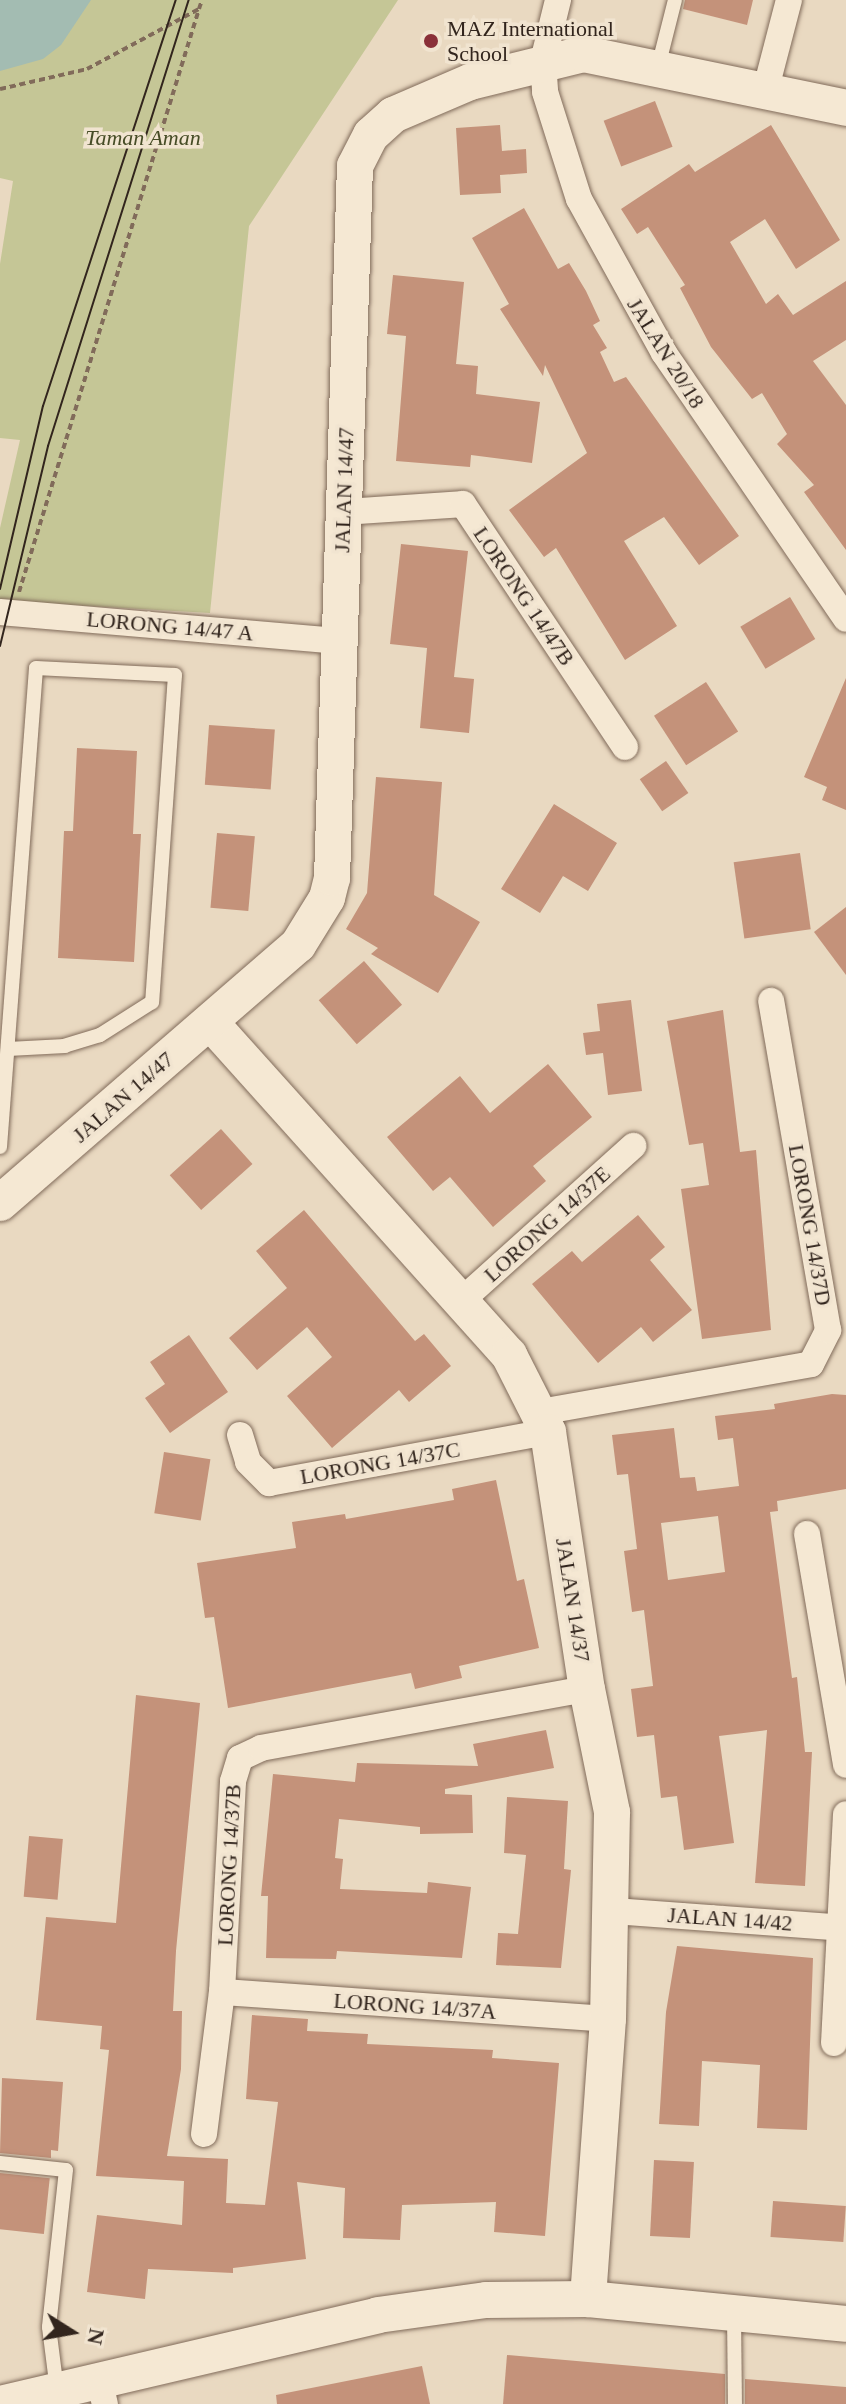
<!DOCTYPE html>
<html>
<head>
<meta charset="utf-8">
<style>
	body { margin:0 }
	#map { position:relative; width:846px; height:2404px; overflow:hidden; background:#e9d9c1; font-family:Georgia,serif }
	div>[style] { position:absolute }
	.green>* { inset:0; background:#c5c696 }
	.water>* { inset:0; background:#a3bcb2 }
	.building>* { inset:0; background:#c4927a; transform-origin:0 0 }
	.path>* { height:4px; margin-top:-2px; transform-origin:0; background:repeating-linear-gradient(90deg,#816b5a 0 6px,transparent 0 10px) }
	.roads { filter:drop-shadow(0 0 2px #816b5a) drop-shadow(0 0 2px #816b5a) }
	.lane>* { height:14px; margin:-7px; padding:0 7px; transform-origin:7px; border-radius:7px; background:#f5e8d3 }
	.street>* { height:26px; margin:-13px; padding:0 13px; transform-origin:13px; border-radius:13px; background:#f5e8d3 }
	.secondary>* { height:36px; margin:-18px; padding:0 18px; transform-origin:18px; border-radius:18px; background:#f5e8d3 }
	.tram>* { height:2px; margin:-1px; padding:0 1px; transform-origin:1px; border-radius:1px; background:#32251d }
	.dots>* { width:22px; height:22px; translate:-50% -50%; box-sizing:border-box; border:4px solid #f1e4d0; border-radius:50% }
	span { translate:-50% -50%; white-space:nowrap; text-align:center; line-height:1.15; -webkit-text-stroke:7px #f1e4d0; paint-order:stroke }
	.poi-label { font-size:22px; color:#32251d }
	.left { translate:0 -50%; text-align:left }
	.park-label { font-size:22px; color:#464c26; font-style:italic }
	.street-label { font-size:22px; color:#32251d }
	.north { position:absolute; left:32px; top:2292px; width:80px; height:80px; -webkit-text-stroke:6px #f1e4d0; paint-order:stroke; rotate:101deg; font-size:22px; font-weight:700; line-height:32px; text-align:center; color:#32251d }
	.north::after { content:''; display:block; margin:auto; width:28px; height:36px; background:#32251d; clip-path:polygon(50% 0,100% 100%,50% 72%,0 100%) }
</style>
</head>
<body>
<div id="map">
	<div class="green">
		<div style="clip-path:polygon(0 0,398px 0,249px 226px,210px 613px,0 601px,0 528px,20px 440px,0 438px,0 264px,13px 181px,0 178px)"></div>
	</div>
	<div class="water">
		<div style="clip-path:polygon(0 0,91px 0,61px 45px,43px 59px,0 71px)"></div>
	</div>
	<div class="building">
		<div style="clip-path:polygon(685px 0,753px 0,747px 25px,683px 9px)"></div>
		<div style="left:655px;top:101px;width:49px;height:55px;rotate:69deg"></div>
		<div style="clip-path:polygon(500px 125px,502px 151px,526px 149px,527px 173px,500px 175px,501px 193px,460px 195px,456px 128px)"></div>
		<div style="clip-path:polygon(771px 125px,840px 240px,796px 269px,765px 219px,730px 242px,766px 304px,778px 294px,793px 315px,846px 281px,846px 340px,813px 361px,846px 405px,846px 550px,804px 492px,814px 485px,777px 444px,787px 434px,762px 393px,752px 399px,711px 347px,680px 288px,685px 285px,648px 227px,637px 234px,621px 209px,689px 164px,695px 172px)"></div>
		<div style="clip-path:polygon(524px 208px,558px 269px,569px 263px,586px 291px,600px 321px,593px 325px,607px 348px,600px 352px,614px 382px,626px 377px,739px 536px,699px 565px,664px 517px,624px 541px,677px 626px,625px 660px,556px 548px,544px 557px,509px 510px,587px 453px,545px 365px,543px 376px,500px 309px,509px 304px,472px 238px)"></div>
		<div style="clip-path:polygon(393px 275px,464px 282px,456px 364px,478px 366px,476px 394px,540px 402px,532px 463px,471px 455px,470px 467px,396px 461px,406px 336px,387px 334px)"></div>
		<div style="clip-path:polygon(401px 544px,468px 551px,454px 677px,474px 679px,469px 733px,420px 728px,427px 648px,390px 644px)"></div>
		<div style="left:790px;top:597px;width:49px;height:58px;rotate:59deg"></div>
		<div style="clip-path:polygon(846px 678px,846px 810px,822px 800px,827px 787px,804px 777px)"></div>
		<div style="left:706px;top:682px;width:59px;height:62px;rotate:57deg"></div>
		<div style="left:209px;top:725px;width:66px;height:60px;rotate:4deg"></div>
		<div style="clip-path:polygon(77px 748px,137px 751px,133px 834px,141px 834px,134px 962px,58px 958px,64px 831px,73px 831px)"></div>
		<div style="left:666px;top:761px;width:39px;height:32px;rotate:55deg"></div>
		<div style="clip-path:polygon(376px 777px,442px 782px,434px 895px,480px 922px,438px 993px,371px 954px,378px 948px,346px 929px,367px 893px)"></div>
		<div style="clip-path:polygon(554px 804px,617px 843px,588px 891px,563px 876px,540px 913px,501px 889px)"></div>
		<div style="left:217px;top:833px;width:38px;height:75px;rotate:5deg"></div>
		<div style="left:800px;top:853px;width:77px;height:67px;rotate:82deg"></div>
		<div style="clip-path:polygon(846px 907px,846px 975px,814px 932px)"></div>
		<div style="left:364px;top:961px;width:58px;height:60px;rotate:49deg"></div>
		<div style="clip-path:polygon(631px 1000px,642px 1091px,608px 1095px,603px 1053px,586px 1055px,583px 1033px,600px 1031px,597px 1004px)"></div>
		<div style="clip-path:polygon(723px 1010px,740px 1152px,756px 1150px,771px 1330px,702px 1339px,681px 1189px,709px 1185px,703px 1143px,689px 1145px,667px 1021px)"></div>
		<div style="clip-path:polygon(548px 1064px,592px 1117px,533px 1166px,546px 1181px,493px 1227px,450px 1177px,433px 1191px,387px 1137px,460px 1076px,490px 1113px)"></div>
		<div style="left:221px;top:1129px;width:47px;height:69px;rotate:48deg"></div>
		<div style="clip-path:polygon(304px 1210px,415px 1341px,424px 1334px,451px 1366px,409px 1402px,399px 1390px,332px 1448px,287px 1396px,332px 1357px,307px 1327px,257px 1370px,229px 1338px,287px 1288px,256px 1251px)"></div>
		<div style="clip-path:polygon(638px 1215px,665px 1247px,650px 1260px,692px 1310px,653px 1342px,641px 1327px,598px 1363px,532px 1284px,572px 1251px,582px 1262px)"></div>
		<div style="clip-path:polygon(189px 1335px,228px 1392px,170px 1433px,145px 1398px,165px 1384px,150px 1362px)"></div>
		<div style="clip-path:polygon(evenodd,832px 1394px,846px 1395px,846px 1489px,777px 1501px,778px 1511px,770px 1512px,792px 1678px,797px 1677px,805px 1752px,812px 1752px,805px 1886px,755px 1883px,767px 1730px,719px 1736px,734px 1843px,684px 1850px,677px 1796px,661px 1798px,654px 1735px,637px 1737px,631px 1689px,653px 1686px,644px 1610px,632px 1612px,624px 1551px,637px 1549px,628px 1474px,617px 1475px,612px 1435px,674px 1428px,680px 1478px,695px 1477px,697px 1491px,739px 1486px,733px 1438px,718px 1440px,715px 1416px,775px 1409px,774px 1404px,832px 1394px,718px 1516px,725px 1572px,668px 1580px,661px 1523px,718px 1516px)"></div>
		<div style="left:164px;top:1452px;width:47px;height:62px;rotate:9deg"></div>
		<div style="clip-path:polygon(496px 1480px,517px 1581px,524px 1579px,539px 1648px,459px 1666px,462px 1678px,415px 1689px,411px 1673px,228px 1708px,214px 1617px,205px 1618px,197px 1563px,296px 1548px,292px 1522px,345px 1514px,346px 1519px,454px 1500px,452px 1489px)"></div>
		<div style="clip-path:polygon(136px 1695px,200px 1703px,176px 1951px,173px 2011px,182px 2011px,181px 2069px,167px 2156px,228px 2159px,226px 2203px,265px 2205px,278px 2102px,246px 2099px,252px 2015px,308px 2019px,307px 2031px,368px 2034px,367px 2044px,493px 2050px,492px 2058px,559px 2063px,545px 2236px,494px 2232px,496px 2202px,402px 2205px,400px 2240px,343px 2238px,345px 2188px,297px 2182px,306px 2259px,233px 2268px,233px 2273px,148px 2269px,145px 2299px,87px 2292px,97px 2215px,182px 2225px,184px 2181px,96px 2176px,109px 2050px,100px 2049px,102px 2026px,36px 2020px,46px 1917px,116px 1923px)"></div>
		<div style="clip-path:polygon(546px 1730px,554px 1768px,445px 1789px,445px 1794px,472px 1795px,473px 1833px,420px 1834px,420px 1827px,339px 1819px,335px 1858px,343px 1859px,340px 1889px,427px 1893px,428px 1882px,471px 1887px,462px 1958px,337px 1951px,336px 1959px,266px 1958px,268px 1896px,261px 1896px,273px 1774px,355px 1782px,357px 1763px,478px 1766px,473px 1744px)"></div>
		<div style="clip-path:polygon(507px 1797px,568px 1801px,564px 1869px,571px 1870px,561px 1968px,496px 1965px,498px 1933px,518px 1934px,526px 1855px,504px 1853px)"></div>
		<div style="left:29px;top:1836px;width:34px;height:61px;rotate:5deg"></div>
		<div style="clip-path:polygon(677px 1946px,813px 1958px,807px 2130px,757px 2128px,760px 2065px,702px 2061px,699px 2126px,659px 2124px,666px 2012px)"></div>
		<div style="clip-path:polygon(2px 2078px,63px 2082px,58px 2151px,51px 2150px,51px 2158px,0 2153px)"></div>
		<div style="left:654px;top:2160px;width:40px;height:76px;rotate:3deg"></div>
		<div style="left:0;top:2173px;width:50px;height:56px;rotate:6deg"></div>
		<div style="left:773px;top:2201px;width:73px;height:36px;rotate:4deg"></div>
		<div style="clip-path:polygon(507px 2355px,725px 2374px,725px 2404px,503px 2404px)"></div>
		<div style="clip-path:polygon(422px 2366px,430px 2404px,277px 2404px,276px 2395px)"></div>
		<div style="clip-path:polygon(745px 2379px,846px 2387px,846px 2404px,745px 2404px)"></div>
	</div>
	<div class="path">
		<div style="left:0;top:89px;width:89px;rotate:-12.9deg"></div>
		<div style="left:87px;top:69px;width:127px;rotate:-28.2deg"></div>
		<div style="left:199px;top:9px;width:9px;rotate:-72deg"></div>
		<div style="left:19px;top:592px;width:610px;rotate:-72.84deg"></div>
	</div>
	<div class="roads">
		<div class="lane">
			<div style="left:658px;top:67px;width:69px;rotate:-75.8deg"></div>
			<div style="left:0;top:1147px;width:480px;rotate:-85.7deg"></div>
			<div style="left:36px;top:668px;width:139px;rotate:2.9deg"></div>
			<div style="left:175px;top:675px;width:328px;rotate:94deg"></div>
			<div style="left:152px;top:1002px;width:62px;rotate:147.6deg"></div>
			<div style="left:100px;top:1035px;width:37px;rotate:163deg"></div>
			<div style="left:65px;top:1046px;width:57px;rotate:177deg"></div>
			<div style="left:0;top:2163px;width:66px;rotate:6.1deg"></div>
			<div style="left:66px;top:2170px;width:158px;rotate:96.2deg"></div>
			<div style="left:49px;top:2327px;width:64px;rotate:82.8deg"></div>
			<div style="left:734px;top:2313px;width:91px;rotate:89.4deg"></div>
		</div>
		<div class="street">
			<div style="left:558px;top:0;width:63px;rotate:103.8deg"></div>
			<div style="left:543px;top:61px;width:31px;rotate:86deg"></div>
			<div style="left:545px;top:92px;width:112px;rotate:72.4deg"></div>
			<div style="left:579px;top:199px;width:176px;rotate:61.1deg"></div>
			<div style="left:664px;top:353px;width:322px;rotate:55.6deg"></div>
			<div style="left:765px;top:92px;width:95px;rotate:-75.4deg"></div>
			<div style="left:344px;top:512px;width:119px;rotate:-3.8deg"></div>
			<div style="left:463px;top:504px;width:292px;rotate:56.3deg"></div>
			<div style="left:0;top:612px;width:341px;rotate:4.9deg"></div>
			<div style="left:461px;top:1301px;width:232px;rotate:-42deg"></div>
			<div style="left:540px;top:1412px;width:275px;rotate:-10deg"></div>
			<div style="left:811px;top:1364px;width:38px;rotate:-63deg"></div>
			<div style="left:828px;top:1330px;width:334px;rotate:-99.8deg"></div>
			<div style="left:240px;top:1435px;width:28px;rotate:73deg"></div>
			<div style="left:248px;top:1462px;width:30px;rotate:45deg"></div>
			<div style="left:269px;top:1483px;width:284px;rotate:-10.4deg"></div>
			<div style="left:807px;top:1534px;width:234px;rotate:80.4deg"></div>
			<div style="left:613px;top:1911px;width:234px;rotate:4.2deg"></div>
			<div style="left:222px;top:1992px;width:387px;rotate:4deg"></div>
			<div style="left:834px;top:2043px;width:229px;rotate:-87deg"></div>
			<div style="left:204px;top:2134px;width:143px;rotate:-82.8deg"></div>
			<div style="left:222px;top:1992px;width:211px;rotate:-87deg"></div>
			<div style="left:233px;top:1781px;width:24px;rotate:-73deg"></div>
			<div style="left:240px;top:1758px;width:23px;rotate:-25deg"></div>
			<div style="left:261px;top:1748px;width:331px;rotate:-10.3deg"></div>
			<div style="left:100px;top:2383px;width:22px;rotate:77deg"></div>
		</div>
		<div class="secondary">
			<div style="left:210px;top:1022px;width:448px;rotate:48.1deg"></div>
			<div style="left:509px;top:1355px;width:86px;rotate:63.1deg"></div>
			<div style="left:548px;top:1432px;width:260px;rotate:81.4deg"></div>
			<div style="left:587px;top:1689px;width:126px;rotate:78.5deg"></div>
			<div style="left:612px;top:1812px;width:207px;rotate:91.1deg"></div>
			<div style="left:608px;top:2019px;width:281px;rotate:94.1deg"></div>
			<div style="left:0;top:1203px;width:394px;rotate:-40.9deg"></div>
			<div style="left:298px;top:945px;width:55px;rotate:-58.3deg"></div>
			<div style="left:327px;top:898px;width:21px;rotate:-76deg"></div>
			<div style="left:332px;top:878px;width:712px;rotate:-88.15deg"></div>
			<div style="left:355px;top:166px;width:35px;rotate:-63deg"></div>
			<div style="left:371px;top:135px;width:30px;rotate:-42deg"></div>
			<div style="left:393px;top:115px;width:84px;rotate:-23.2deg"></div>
			<div style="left:470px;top:82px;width:117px;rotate:-13.8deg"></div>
			<div style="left:584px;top:54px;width:268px;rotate:11.6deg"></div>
			<div style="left:0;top:2404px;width:388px;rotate:-13.2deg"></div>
			<div style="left:378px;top:2315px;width:109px;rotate:-7.9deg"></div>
			<div style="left:486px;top:2300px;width:102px;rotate:-0.6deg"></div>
			<div style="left:588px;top:2299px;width:259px;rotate:5.5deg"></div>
		</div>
	</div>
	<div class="tram">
		<div style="left:0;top:589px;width:188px;rotate:-76.8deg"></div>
		<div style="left:43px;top:406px;width:427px;rotate:-71.9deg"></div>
		<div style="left:0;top:646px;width:206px;rotate:-76.5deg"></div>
		<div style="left:48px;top:446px;width:468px;rotate:-72.5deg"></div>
	</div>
	<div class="dots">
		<div style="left:431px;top:41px;background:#8a3039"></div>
	</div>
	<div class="poi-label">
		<span class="left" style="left:447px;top:41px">MAZ International<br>School</span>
	</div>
	<div class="park-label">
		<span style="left:143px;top:138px">Taman Aman</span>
	</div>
	<div class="street-label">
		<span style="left:666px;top:353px;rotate:58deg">JALAN 20/18</span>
		<span style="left:344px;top:490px;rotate:-88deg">JALAN 14/47</span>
		<span style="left:524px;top:596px;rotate:56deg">LORONG 14/47B</span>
		<span style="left:170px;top:626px;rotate:5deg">LORONG 14/47 A</span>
		<span style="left:123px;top:1097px;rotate:-41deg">JALAN 14/47</span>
		<span style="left:547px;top:1224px;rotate:-42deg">LORONG 14/37E</span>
		<span style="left:810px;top:1225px;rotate:80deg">LORONG 14/37D</span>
		<span style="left:380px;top:1463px;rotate:-10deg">LORONG 14/37C</span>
		<span style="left:573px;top:1600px;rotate:81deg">JALAN 14/37</span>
		<span style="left:229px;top:1865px;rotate:-87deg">LORONG 14/37B</span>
		<span style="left:730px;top:1919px;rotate:4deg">JALAN 14/42</span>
		<span style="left:415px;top:2006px;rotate:4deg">LORONG 14/37A</span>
	</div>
	<div class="north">N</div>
</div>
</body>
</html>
